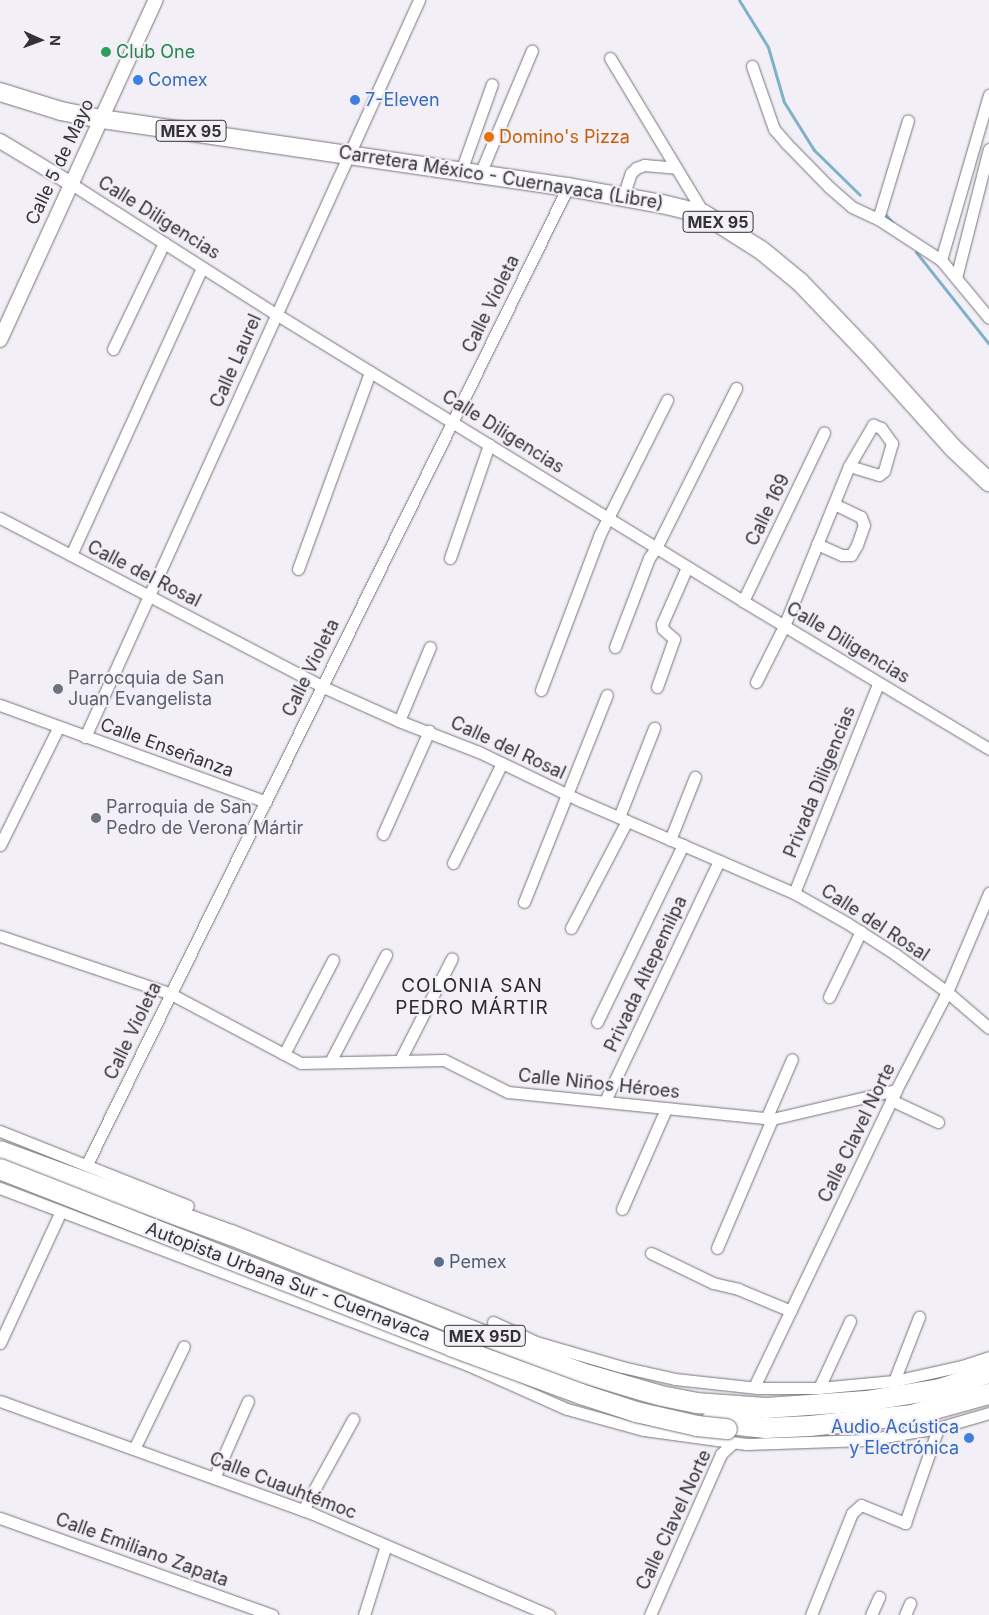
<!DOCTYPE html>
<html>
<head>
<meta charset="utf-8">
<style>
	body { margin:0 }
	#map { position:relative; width:989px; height:1615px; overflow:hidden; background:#f3eff7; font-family:Inter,sans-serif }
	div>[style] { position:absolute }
	.stream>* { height:3px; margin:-1.5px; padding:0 1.5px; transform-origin:1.5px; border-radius:1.5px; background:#7fb1c9 }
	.roads { filter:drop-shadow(0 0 1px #77747a) drop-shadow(0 0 1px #77747a) }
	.minor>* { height:11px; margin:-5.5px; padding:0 5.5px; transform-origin:5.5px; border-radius:5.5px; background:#fff }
	.tertiary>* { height:14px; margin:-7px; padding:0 7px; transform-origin:7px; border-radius:7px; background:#fff }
	.primary>* { height:18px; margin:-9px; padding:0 9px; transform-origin:9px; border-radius:9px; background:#fff }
	.motorway>* { height:20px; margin:-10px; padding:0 10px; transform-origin:10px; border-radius:10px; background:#fff }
	.bridges { filter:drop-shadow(0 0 1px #77747a) drop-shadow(0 0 1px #77747a) }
	.motorway-bridge>* { height:20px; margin:-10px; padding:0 10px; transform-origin:10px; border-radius:10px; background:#fff }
	.dots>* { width:14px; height:14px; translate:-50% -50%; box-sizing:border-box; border:2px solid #f3eff7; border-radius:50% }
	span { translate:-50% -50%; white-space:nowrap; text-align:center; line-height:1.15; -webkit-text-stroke:4px #f3eff7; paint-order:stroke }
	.shield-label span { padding:1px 4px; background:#f3eff7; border:1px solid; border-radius:4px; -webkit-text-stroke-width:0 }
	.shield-label { font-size:16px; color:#333235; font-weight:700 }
	.leisure-label { font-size:18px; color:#27864d }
	.left { translate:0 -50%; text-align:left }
	.shop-label { font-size:18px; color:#366cbe }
	.right { translate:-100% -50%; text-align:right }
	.food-label { font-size:18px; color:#c56008 }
	.street-label { font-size:18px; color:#333235 }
	.worship-label { font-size:18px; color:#5b616d }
	.service-label { font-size:18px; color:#4e5e75 }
	.neighbourhood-label { font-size:19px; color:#2c292f; letter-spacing:1px }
	.north { position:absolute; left:15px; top:15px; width:50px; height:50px; -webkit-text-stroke:4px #f3eff7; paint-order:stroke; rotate:92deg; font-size:14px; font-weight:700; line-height:20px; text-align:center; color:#333235 }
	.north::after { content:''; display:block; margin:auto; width:18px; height:22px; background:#333235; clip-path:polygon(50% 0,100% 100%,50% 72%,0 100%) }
</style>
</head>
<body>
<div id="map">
	<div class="stream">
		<div style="left:739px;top:0;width:55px;rotate:58.3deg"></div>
		<div style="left:768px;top:47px;width:57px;rotate:73.8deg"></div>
		<div style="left:784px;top:102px;width:57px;rotate:58deg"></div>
		<div style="left:814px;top:150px;width:64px;rotate:44.4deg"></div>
		<div style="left:884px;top:213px;width:13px;rotate:48deg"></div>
		<div style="left:916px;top:252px;width:117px;rotate:51.6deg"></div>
	</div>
	<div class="roads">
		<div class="minor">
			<div style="left:610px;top:58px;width:182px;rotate:58.9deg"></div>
			<div style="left:752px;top:66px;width:67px;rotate:70.8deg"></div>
			<div style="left:774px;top:129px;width:20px;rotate:49deg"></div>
			<div style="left:787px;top:144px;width:60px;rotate:45.7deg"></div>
			<div style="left:829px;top:187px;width:30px;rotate:41deg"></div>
			<div style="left:852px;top:207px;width:29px;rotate:25deg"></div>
			<div style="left:878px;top:219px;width:75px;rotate:33.1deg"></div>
			<div style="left:941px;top:260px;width:75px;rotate:50.4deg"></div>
			<div style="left:461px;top:171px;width:92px;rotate:-70.4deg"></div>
			<div style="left:480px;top:174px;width:134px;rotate:-67.2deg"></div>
			<div style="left:70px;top:183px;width:244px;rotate:32.5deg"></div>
			<div style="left:276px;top:314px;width:548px;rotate:31.57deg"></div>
			<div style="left:743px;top:601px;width:287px;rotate:31deg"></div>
			<div style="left:623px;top:197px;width:25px;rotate:-72deg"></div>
			<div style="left:631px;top:173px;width:7px;rotate:-45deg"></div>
			<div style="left:636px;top:168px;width:9px;rotate:-21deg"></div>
			<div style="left:644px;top:165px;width:32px;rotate:5deg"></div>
			<div style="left:878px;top:219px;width:103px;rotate:-73.1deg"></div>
			<div style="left:941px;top:260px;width:172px;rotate:-73.8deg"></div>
			<div style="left:956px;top:278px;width:133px;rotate:-75.7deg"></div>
			<div style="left:113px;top:349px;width:118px;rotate:-64.3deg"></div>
			<div style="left:0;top:518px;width:362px;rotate:27.6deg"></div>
			<div style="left:321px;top:686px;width:85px;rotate:24.2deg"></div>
			<div style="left:399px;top:721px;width:86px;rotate:21.2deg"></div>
			<div style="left:479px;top:752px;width:113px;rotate:25.7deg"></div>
			<div style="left:581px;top:801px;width:232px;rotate:23.4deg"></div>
			<div style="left:794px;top:893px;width:61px;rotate:29.5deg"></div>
			<div style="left:847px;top:923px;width:57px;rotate:32.9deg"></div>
			<div style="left:895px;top:954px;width:64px;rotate:36.2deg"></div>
			<div style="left:947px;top:992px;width:55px;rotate:40.6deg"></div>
			<div style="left:817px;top:544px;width:27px;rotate:24deg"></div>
			<div style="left:842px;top:555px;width:9px"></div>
			<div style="left:851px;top:555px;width:12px;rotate:-59deg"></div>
			<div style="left:857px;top:545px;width:21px;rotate:-71deg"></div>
			<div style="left:864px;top:525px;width:9px;rotate:-111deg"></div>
			<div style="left:861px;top:517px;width:30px;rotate:-154deg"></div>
			<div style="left:71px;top:555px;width:316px;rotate:-65.5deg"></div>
			<div style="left:450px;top:558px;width:120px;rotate:-71deg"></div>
			<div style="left:298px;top:569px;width:210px;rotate:-69.9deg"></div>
			<div style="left:743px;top:601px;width:187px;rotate:-64.3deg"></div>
			<div style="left:615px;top:647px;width:95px;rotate:-69.1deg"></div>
			<div style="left:649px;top:558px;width:12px;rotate:-55deg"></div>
			<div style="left:656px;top:548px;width:179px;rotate:-63.4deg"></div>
			<div style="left:756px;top:682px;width:63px;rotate:-63.4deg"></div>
			<div style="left:784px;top:626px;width:173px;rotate:-67.9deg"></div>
			<div style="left:849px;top:466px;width:48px;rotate:-59.7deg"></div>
			<div style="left:873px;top:425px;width:9px;rotate:21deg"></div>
			<div style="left:881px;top:428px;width:19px;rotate:54deg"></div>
			<div style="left:892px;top:443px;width:29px;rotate:106deg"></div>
			<div style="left:884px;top:471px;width:6px;rotate:141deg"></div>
			<div style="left:879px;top:475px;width:31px;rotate:-163deg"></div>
			<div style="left:657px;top:687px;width:51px;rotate:-70.5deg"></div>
			<div style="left:674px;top:639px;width:15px;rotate:-138deg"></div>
			<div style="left:663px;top:629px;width:5px;rotate:-101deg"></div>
			<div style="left:662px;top:624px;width:62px;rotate:-66.3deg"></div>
			<div style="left:541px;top:690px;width:167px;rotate:-69.3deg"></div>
			<div style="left:600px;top:534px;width:150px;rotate:-63.4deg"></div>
			<div style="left:0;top:705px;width:283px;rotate:20deg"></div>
			<div style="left:399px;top:721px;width:80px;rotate:-67.3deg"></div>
			<div style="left:85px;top:737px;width:809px;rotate:-65.62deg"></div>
			<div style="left:619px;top:817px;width:96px;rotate:-68.5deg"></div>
			<div style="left:383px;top:834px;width:113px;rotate:-65.9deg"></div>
			<div style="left:670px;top:840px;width:68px;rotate:-68.4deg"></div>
			<div style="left:0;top:845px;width:131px;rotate:-63.6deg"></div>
			<div style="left:453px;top:863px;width:111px;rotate:-63.9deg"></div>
			<div style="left:794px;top:893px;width:225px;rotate:-68.1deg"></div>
			<div style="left:524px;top:902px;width:223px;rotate:-68.2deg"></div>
			<div style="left:571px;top:928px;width:121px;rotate:-62.4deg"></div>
			<div style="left:0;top:936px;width:181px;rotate:18.7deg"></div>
			<div style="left:171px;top:994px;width:147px;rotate:28deg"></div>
			<div style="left:301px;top:1063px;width:143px;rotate:-1.2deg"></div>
			<div style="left:444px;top:1060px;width:72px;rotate:26.6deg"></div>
			<div style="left:508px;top:1092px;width:265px;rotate:5.8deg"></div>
			<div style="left:772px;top:1119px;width:127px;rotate:-13.2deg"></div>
			<div style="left:829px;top:997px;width:73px;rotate:-64.1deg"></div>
			<div style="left:597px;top:1022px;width:197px;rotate:-64.1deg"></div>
			<div style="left:284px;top:1054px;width:106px;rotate:-62.5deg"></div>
			<div style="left:400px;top:1060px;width:114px;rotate:-63deg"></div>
			<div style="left:330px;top:1062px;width:121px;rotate:-62.4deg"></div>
			<div style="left:891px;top:1100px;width:52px;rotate:25.1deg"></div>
			<div style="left:605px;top:1101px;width:266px;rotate:-64.6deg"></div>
			<div style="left:766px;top:1119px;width:65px;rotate:-66.6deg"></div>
			<div style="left:0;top:1131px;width:202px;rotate:21.7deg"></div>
			<div style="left:87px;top:1164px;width:1089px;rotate:-63.79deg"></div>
			<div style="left:0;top:1188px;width:500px;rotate:20.72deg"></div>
			<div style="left:468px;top:1365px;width:108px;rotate:24deg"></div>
			<div style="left:567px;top:1409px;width:80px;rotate:15.3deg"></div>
			<div style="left:644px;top:1430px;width:103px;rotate:7.8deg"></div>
			<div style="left:746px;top:1444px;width:120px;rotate:-1.9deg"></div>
			<div style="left:866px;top:1440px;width:73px;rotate:-9.5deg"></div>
			<div style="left:938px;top:1428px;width:53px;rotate:-16.4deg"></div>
			<div style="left:622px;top:1209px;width:109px;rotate:-66.3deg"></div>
			<div style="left:717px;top:1248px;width:140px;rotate:-66.9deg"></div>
			<div style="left:651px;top:1253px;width:69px;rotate:25.8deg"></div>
			<div style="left:713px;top:1283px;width:26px;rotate:13deg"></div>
			<div style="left:738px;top:1289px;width:57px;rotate:22.5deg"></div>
			<div style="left:493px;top:1322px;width:47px;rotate:24.9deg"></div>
			<div style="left:536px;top:1342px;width:90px;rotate:16.2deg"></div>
			<div style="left:622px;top:1367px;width:54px;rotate:12.8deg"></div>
			<div style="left:675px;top:1379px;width:83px;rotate:6.2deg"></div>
			<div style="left:758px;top:1388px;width:61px"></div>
			<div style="left:819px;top:1388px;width:75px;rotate:-5.3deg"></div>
			<div style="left:894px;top:1381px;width:70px;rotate:-12.4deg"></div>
			<div style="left:962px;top:1366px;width:28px;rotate:-18deg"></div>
			<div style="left:0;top:1343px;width:145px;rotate:-65.2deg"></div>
			<div style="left:894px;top:1381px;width:69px;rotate:-68.7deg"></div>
			<div style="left:754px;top:1387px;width:329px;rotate:-64.4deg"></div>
			<div style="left:896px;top:1090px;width:110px;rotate:-62.5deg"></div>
			<div style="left:947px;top:992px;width:108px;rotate:-67deg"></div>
			<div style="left:819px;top:1388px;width:74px;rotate:-65.2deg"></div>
			<div style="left:0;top:1401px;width:331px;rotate:19.8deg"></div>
			<div style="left:311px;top:1513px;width:259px;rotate:23.2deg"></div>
			<div style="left:134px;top:1449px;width:114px;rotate:-64.1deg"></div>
			<div style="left:214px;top:1478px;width:84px;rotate:-66.2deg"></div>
			<div style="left:303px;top:1510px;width:104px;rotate:-61.2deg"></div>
			<div style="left:0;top:1518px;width:289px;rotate:19.6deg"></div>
			<div style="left:364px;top:1615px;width:73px;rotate:-72.6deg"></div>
			<div style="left:650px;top:1615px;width:176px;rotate:-66.2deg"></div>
			<div style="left:721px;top:1454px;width:16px;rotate:-43deg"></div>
			<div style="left:811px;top:1615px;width:110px;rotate:-68.1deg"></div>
			<div style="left:852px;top:1513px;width:12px;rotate:-42deg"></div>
			<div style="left:861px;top:1505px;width:48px;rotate:22.2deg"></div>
			<div style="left:905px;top:1523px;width:101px;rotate:-70.8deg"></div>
			<div style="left:871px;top:1615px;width:20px;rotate:-66deg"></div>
			<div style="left:905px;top:1615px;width:13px;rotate:-67deg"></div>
		</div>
		<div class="tertiary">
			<div style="left:0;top:141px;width:82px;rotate:31deg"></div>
			<div style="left:0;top:340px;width:374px;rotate:-65.4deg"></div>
		</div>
		<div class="primary">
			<div style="left:0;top:92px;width:64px;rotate:17.3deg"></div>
			<div style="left:61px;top:111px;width:41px;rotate:11.3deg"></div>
			<div style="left:101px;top:119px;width:472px;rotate:8.3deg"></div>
			<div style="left:568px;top:187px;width:96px;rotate:10.3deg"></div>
			<div style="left:662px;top:204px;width:43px;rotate:13.4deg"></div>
			<div style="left:704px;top:214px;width:67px;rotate:32.3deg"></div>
			<div style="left:761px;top:250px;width:50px;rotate:39.4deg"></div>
			<div style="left:800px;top:282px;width:95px;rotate:46.3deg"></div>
			<div style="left:866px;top:351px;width:130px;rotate:48.1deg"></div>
			<div style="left:953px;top:448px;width:50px;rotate:43.4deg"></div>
		</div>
		<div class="motorway">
			<div style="left:0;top:1151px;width:246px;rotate:20deg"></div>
			<div style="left:231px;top:1235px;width:300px;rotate:21.7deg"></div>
			<div style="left:510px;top:1346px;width:77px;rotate:20.6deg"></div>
			<div style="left:582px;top:1373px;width:82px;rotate:16.2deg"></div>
			<div style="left:661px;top:1396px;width:36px;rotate:11deg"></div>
			<div style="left:696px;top:1403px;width:70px;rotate:4.1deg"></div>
			<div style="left:766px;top:1408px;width:100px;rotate:-4deg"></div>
			<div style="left:866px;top:1401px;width:75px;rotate:-9.2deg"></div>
			<div style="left:940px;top:1389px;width:52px;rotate:-18.1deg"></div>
			<div style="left:710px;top:1422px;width:56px;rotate:6.1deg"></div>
			<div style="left:766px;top:1428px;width:44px;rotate:-2.6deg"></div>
			<div style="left:810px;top:1426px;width:103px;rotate:-6.2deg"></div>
			<div style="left:912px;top:1415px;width:80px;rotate:-15.3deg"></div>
		</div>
	</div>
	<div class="bridges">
		<div class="motorway-bridge">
			<div style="left:0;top:1169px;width:484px;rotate:21.4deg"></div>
			<div style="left:451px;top:1346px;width:139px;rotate:20.3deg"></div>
			<div style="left:581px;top:1394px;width:58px;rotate:18.1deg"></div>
			<div style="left:636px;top:1412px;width:63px;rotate:12.9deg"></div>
			<div style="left:697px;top:1426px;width:30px;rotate:6deg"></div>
		</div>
	</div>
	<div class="dots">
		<div style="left:106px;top:52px;background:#2e9e5b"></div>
		<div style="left:138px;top:80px;background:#3f7fe0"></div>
		<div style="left:355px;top:100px;background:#3f7fe0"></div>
		<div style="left:489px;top:137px;background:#e8710a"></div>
		<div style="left:58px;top:689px;background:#6b7280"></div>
		<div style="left:96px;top:818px;background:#6b7280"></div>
		<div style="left:439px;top:1262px;background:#5c6f8a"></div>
		<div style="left:969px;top:1438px;background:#3f7fe0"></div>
	</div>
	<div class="shield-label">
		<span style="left:191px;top:131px">MEX 95</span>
		<span style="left:718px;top:222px">MEX 95</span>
		<span style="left:485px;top:1336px">MEX 95D</span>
	</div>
	<div class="leisure-label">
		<span class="left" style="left:116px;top:52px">Club One</span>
	</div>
	<div class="shop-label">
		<span class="left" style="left:148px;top:80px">Comex</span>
		<span class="left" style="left:365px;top:100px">7-Eleven</span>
		<span class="right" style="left:959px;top:1438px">Audio Acústica<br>y Electrónica</span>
	</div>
	<div class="food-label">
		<span class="left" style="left:499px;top:137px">Domino's Pizza</span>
	</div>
	<div class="street-label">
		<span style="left:60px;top:162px;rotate:-65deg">Calle 5 de Mayo</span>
		<span style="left:501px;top:178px;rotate:9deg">Carretera México - Cuernavaca (Libre)</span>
		<span style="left:159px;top:218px;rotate:32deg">Calle Diligencias</span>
		<span style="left:491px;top:304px;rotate:-64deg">Calle Violeta</span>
		<span style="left:236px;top:361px;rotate:-66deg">Calle Laurel</span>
		<span style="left:503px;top:432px;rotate:32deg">Calle Diligencias</span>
		<span style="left:768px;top:510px;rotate:-64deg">Calle 169</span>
		<span style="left:144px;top:574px;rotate:27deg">Calle del Rosal</span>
		<span style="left:848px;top:643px;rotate:31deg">Calle Diligencias</span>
		<span style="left:311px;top:668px;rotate:-64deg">Calle Violeta</span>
		<span style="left:167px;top:748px;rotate:20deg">Calle Enseñanza</span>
		<span style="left:508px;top:748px;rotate:25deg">Calle del Rosal</span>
		<span style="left:820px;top:782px;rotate:-68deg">Privada Diligencias</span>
		<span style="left:875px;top:923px;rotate:33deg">Calle del Rosal</span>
		<span style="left:646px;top:974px;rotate:-65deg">Privada Altepemilpa</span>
		<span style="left:133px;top:1031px;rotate:-64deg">Calle Violeta</span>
		<span style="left:599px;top:1084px;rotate:6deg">Calle Niños Héroes</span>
		<span style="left:857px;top:1133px;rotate:-64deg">Calle Clavel Norte</span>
		<span style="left:288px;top:1282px;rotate:21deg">Autopista Urbana Sur - Cuernavaca</span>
		<span style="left:283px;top:1486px;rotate:21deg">Calle Cuauhtémoc</span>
		<span style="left:674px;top:1520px;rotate:-65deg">Calle Clavel Norte</span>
		<span style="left:142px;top:1550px;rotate:20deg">Calle Emiliano Zapata</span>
	</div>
	<div class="worship-label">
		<span class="left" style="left:68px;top:689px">Parrocquia de San<br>Juan Evangelista</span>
		<span class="left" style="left:106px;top:818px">Parroquia de San<br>Pedro de Verona Mártir</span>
	</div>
	<div class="service-label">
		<span class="left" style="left:449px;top:1262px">Pemex</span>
	</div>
	<div class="neighbourhood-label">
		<span style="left:472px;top:997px">COLONIA SAN<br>PEDRO MÁRTIR</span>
	</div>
	<div class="north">N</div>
</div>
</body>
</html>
